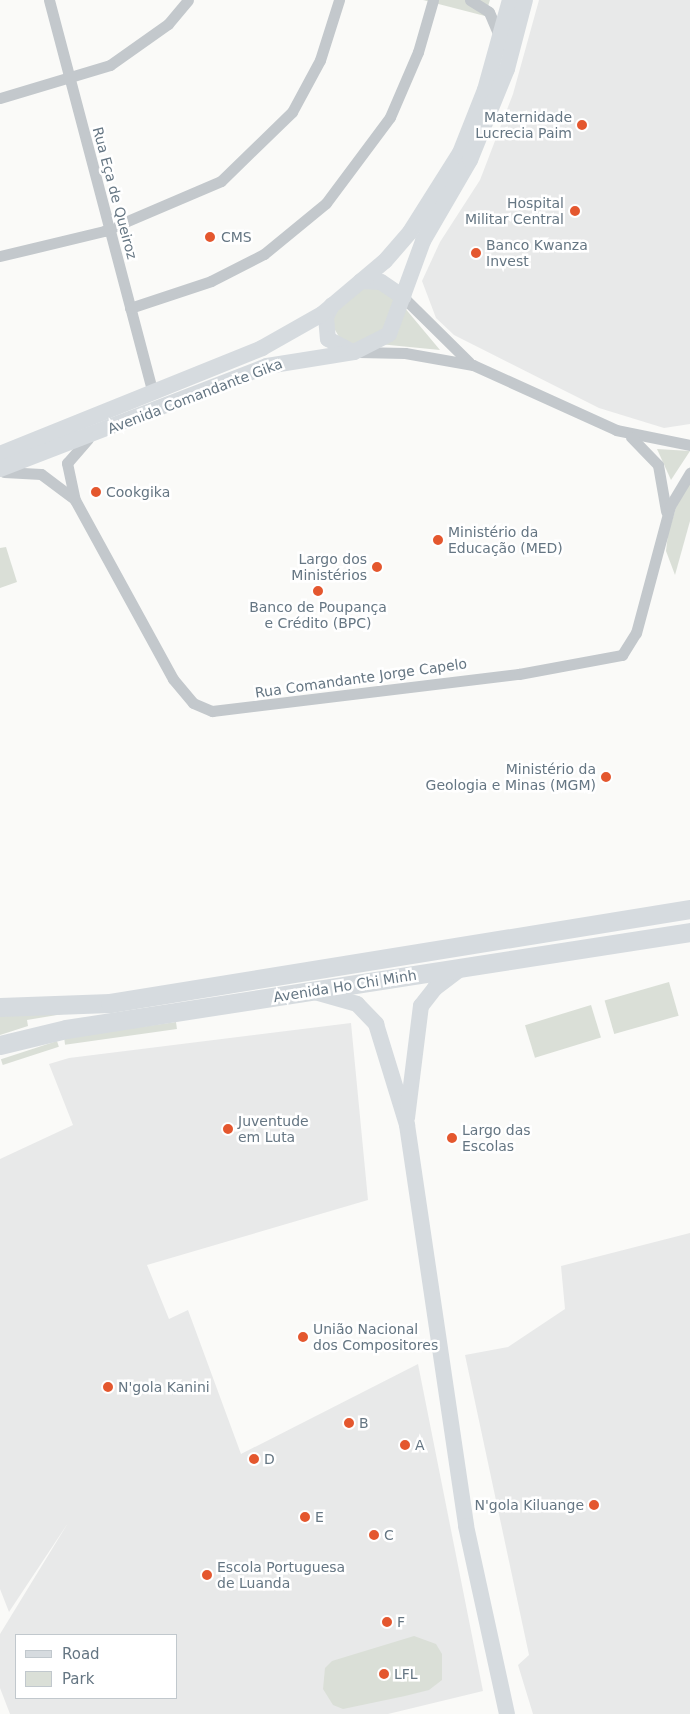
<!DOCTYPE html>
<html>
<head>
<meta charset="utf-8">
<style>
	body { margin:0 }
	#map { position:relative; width:690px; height:1714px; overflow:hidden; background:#fafaf8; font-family:"DejaVu Sans",sans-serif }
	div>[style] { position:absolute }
	.built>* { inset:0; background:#e8e9e9 }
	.green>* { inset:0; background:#dadfd7; transform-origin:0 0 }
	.street>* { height:11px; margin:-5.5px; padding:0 5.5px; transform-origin:5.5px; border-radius:5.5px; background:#c3c8cc }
	.secondary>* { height:16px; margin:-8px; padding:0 8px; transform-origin:8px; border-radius:8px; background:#d6dbdf }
	.primary>* { height:19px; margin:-9.5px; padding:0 9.5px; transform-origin:9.5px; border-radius:9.5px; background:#d6dbdf }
	.dots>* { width:14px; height:14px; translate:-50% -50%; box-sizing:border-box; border:2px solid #fff; border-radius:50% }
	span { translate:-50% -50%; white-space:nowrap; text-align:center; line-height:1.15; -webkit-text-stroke:5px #fff; paint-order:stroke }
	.poi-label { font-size:14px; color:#657683 }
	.right { translate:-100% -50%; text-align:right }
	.left { translate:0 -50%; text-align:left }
	.street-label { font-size:14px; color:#657683 }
	.legend { position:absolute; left:15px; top:1634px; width:162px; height:65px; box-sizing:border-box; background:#fff; border:1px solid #c1c8cd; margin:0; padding:6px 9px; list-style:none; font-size:15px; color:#657683 }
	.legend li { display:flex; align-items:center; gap:10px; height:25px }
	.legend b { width:25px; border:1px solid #c1c8cd }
</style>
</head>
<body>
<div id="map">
	<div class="built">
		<div style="clip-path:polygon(539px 0,690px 0,690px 424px,664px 428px,599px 408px,454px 335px,436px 318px,422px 281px,440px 242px,480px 180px,513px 94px)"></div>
		<div style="clip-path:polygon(evenodd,351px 1023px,368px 1200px,147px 1265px,169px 1319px,188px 1310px,241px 1454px,418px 1364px,483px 1691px,388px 1714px,10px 1714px,0 1688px,0 1634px,68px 1523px,9px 1612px,0 1589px,0 1159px,73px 1125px,49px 1064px,69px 1058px,351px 1023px,16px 1635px,176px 1635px,176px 1698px,16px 1698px,16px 1635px)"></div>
		<div style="clip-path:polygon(690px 1233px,690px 1714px,533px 1714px,518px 1665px,529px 1655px,465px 1355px,508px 1347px,565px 1309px,561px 1266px)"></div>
	</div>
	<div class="green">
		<div style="clip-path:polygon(423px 0,490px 0,485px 16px)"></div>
		<div style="clip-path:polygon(369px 281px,392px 296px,397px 309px,394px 322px,363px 347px,342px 342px,331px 323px,332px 310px)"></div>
		<div style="clip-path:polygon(404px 307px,440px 350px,379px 344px,398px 331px)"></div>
		<div style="clip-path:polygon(657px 449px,690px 451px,671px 480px)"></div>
		<div style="clip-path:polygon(690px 483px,690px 521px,675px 575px,666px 551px,668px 534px,677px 504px)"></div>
		<div style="clip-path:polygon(6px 547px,17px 582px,0 588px,0 548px)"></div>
		<div style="left:669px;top:982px;width:35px;height:67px;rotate:74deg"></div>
		<div style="left:591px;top:1005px;width:34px;height:69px;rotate:73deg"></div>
		<div style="clip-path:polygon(99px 1008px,27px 1020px,28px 1026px,0 1035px,0 1012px)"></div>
		<div style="left:176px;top:1022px;width:7px;height:113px;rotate:82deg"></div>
		<div style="left:57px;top:1041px;width:6px;height:59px;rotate:72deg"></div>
		<div style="clip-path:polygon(414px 1636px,436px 1644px,442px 1654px,442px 1680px,429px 1690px,405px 1696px,343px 1709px,333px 1705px,323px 1689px,325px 1668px,332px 1661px)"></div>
	</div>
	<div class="street">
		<div style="left:49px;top:0;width:407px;rotate:75.2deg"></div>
		<div style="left:470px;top:0;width:22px;rotate:32deg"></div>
		<div style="left:489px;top:12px;width:25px;rotate:67deg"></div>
		<div style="left:0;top:98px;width:115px;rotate:-16.7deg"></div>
		<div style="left:110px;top:65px;width:71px;rotate:-35.3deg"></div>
		<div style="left:168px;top:24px;width:31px;rotate:-50deg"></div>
		<div style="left:0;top:256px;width:107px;rotate:-13.5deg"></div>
		<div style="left:104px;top:231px;width:127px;rotate:-23.1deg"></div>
		<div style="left:221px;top:181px;width:99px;rotate:-44.2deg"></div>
		<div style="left:292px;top:112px;width:59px;rotate:-61.7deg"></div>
		<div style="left:320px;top:60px;width:63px;rotate:-72.4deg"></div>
		<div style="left:403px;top:297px;width:93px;rotate:44.6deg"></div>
		<div style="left:130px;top:308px;width:85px;rotate:-18.4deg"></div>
		<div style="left:211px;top:281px;width:59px;rotate:-27deg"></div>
		<div style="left:264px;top:254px;width:80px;rotate:-39.4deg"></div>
		<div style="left:326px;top:203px;width:107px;rotate:-53.3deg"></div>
		<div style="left:390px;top:117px;width:71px;rotate:-66.7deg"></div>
		<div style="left:418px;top:52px;width:54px;rotate:-73.9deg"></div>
		<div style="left:358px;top:352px;width:47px;rotate:1.2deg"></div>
		<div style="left:405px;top:353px;width:69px;rotate:10deg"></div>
		<div style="left:473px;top:365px;width:157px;rotate:24.4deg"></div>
		<div style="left:616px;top:430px;width:76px;rotate:11.5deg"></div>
		<div style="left:631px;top:437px;width:39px;rotate:46deg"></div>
		<div style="left:658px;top:465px;width:47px;rotate:80.1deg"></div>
		<div style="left:88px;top:439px;width:32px;rotate:131deg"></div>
		<div style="left:67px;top:463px;width:38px;rotate:78deg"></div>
		<div style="left:75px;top:500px;width:204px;rotate:61.3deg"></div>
		<div style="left:173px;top:679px;width:31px;rotate:50deg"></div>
		<div style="left:193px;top:703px;width:21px;rotate:23deg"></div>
		<div style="left:212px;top:711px;width:309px;rotate:-6.9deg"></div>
		<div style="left:519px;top:674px;width:105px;rotate:-10.5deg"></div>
		<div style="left:622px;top:655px;width:26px;rotate:-58deg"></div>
		<div style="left:636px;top:633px;width:131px;rotate:-75deg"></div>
		<div style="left:670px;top:506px;width:39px;rotate:-59deg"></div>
		<div style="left:4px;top:472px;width:37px;rotate:3deg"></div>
		<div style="left:41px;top:474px;width:39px;rotate:37deg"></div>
	</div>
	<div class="secondary">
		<div style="left:361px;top:281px;width:20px;rotate:3deg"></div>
		<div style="left:381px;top:282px;width:27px;rotate:34deg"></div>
		<div style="left:332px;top:305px;width:13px;rotate:117deg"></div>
		<div style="left:326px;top:317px;width:22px;rotate:85deg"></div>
		<div style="left:328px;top:339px;width:27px;rotate:28deg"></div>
		<div style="left:0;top:454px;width:283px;rotate:-22deg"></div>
		<div style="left:262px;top:348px;width:69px;rotate:-29.5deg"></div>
		<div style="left:322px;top:314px;width:82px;rotate:-40.1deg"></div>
		<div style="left:385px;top:261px;width:38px;rotate:-49deg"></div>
		<div style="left:410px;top:232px;width:93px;rotate:-57.7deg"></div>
		<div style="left:460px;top:153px;width:68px;rotate:-68.4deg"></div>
		<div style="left:485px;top:90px;width:93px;rotate:-74.5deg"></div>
		<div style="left:0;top:469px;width:286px;rotate:-21.1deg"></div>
		<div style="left:267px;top:366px;width:88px;rotate:-9.1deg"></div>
		<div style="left:354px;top:352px;width:39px;rotate:-27deg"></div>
		<div style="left:389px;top:334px;width:99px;rotate:-69.9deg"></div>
		<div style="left:423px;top:241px;width:94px;rotate:-59.9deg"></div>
		<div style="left:470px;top:160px;width:98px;rotate:-67.9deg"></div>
		<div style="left:507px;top:69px;width:71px;rotate:-75.4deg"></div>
		<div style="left:315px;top:992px;width:44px;rotate:15.9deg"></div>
		<div style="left:357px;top:1004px;width:28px;rotate:46deg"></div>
		<div style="left:376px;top:1024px;width:106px;rotate:72.9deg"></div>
		<div style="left:407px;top:1125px;width:405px;rotate:81.6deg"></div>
		<div style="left:466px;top:1526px;width:192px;rotate:77.7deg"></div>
		<div style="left:407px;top:1118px;width:113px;rotate:-82.9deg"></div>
		<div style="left:421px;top:1006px;width:23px;rotate:-52deg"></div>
		<div style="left:435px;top:988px;width:31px;rotate:-37deg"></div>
	</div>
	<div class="primary">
		<div style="left:0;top:1007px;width:110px;rotate:-2.1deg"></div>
		<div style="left:110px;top:1003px;width:588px;rotate:-9.21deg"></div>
		<div style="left:0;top:1045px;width:68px;rotate:-13.6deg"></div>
		<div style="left:66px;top:1029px;width:631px;rotate:-8.84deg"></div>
	</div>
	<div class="dots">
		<div style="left:582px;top:125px;background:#e4572e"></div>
		<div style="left:575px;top:211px;background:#e4572e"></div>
		<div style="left:210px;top:237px;background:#e4572e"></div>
		<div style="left:476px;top:253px;background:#e4572e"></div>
		<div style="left:96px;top:492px;background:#e4572e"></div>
		<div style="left:438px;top:540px;background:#e4572e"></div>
		<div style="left:377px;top:567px;background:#e4572e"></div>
		<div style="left:318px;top:591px;background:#e4572e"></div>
		<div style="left:606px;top:777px;background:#e4572e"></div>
		<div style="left:228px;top:1129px;background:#e4572e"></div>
		<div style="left:452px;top:1138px;background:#e4572e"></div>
		<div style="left:303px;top:1337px;background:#e4572e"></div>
		<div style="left:108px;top:1387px;background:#e4572e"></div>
		<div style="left:349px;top:1423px;background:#e4572e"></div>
		<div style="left:405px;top:1445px;background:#e4572e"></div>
		<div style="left:254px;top:1459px;background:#e4572e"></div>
		<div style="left:594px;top:1505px;background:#e4572e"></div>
		<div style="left:305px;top:1517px;background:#e4572e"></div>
		<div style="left:374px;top:1535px;background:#e4572e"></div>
		<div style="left:207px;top:1575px;background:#e4572e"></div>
		<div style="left:387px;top:1622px;background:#e4572e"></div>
		<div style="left:384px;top:1674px;background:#e4572e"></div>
	</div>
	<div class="poi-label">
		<span class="right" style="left:572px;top:125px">Maternidade<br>Lucrecia Paim</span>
		<span class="right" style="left:564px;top:211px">Hospital<br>Militar Central</span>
		<span class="left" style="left:221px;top:237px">CMS</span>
		<span class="left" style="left:486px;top:253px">Banco Kwanza<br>Invest</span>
		<span class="left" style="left:106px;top:492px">Cookgika</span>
		<span class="left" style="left:448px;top:540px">Ministério da<br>Educação (MED)</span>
		<span class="right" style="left:367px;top:567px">Largo dos<br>Ministérios</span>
		<span style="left:318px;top:615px">Banco de Poupança<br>e Crédito (BPC)</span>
		<span class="right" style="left:596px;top:777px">Ministério da<br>Geologia e Minas (MGM)</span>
		<span class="left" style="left:238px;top:1129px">Juventude<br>em Luta</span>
		<span class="left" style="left:462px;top:1138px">Largo das<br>Escolas</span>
		<span class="left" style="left:313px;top:1337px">União Nacional<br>dos Compositores</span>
		<span class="left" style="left:118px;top:1387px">N'gola Kanini</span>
		<span class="left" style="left:359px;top:1423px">B</span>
		<span class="left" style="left:415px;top:1445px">A</span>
		<span class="left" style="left:264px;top:1459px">D</span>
		<span class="right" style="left:584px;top:1505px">N'gola Kiluange</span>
		<span class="left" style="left:315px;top:1517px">E</span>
		<span class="left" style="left:384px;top:1535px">C</span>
		<span class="left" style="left:217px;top:1575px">Escola Portuguesa<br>de Luanda</span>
		<span class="left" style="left:397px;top:1622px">F</span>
		<span class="left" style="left:394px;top:1674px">LFL</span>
	</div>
	<div class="street-label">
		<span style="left:115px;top:193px;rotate:75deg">Rua Eça de Queiroz</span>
		<span style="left:195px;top:396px;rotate:-21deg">Avenida Comandante Gika</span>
		<span style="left:361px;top:678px;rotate:-8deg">Rua Comandante Jorge Capelo</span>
		<span style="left:345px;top:986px;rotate:-9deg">Avenida Ho Chi Minh</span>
	</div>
	<ul class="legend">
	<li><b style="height:6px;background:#d6dbdf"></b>Road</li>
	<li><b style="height:14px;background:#dadfd7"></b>Park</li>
	</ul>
</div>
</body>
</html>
